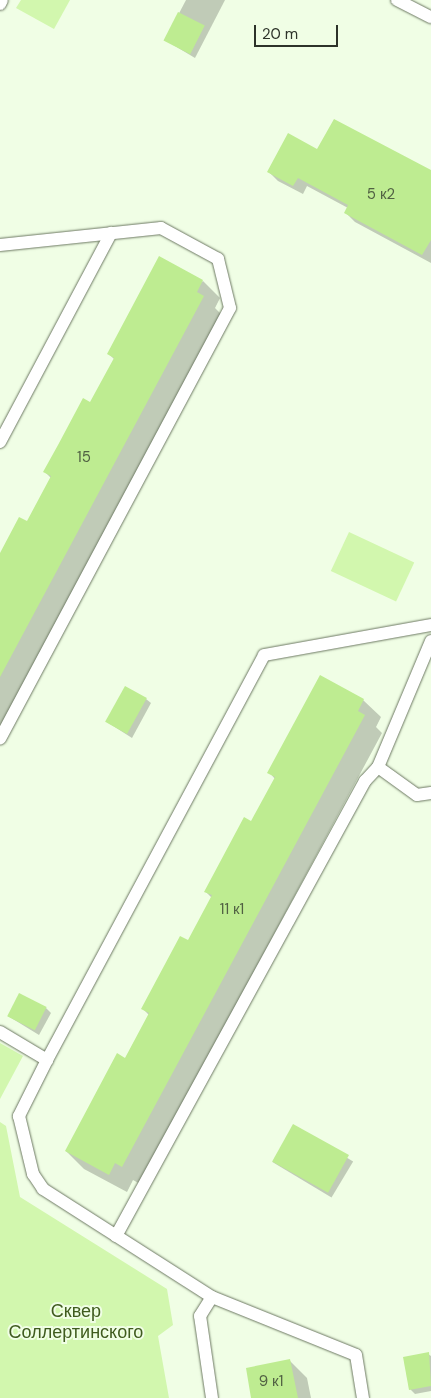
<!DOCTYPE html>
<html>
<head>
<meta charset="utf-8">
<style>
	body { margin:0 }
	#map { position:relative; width:431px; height:1398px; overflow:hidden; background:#f0fee5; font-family:"DM Sans",sans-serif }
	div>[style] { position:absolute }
	.green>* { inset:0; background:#d2f7ae; transform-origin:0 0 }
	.shadow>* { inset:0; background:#0003; transform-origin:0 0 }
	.building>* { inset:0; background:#beec91; transform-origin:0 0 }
	.roads { filter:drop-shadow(0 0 1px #6d7963) drop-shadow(0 0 1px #6d7963) }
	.lane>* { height:12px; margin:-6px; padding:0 6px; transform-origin:6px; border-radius:6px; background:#fff }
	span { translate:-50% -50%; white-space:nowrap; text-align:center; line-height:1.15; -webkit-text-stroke:4px #f0fee5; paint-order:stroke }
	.number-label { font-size:15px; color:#516143 }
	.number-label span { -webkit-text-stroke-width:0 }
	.park-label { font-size:18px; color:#3f5b1e }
	.scale { position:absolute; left:254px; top:25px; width:84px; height:22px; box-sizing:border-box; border:2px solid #2d3329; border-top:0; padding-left:6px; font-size:15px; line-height:18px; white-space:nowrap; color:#2d3329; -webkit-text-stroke:4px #f0fee5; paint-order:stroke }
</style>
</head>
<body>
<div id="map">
	<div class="green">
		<div style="clip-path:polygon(21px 0,70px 0,54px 29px,16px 8px)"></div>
		<div style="left:349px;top:532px;width:72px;height:43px;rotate:25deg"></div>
		<div style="clip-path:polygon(0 1043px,23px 1056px,0 1099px)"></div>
		<div style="clip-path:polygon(0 1122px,6px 1126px,20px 1197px,167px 1289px,173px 1325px,158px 1336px,169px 1398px,0 1398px)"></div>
	</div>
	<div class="shadow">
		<div style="clip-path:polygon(186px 0,225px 0,195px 58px,165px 40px)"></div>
		<div style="clip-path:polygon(318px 151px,431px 172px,431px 263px,355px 222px,346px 213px,348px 208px,307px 186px,303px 194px,278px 181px,269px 172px)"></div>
		<div style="clip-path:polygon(203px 281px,220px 298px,215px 308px,221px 314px,0 727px,0 555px,27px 523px,51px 478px,45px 472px,91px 404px,115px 360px,108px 353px)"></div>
		<div style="clip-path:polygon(146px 699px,151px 703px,132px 738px,107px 722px)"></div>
		<div style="clip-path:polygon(363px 700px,381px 717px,376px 727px,382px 733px,140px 1184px,133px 1180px,127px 1192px,84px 1169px,66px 1151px,125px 1059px,149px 1015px,143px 1009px,188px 942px,212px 898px,205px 891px,252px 823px,275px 779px,269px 772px)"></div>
		<div style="clip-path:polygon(46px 1008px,51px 1013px,39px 1035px,8px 1016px)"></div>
		<div style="left:294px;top:1126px;width:69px;height:42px;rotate:31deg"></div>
		<div style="clip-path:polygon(428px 1354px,431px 1356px,431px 1391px,415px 1394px,410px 1389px)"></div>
		<div style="clip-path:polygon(290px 1361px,307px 1378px,311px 1398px,253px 1398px)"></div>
	</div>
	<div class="building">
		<div style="left:178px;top:12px;width:30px;height:32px;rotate:27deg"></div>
		<div style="clip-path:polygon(334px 119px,431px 170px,431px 240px,422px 255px,344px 213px,348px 205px,298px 178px,293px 186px,267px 172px,288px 133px,317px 149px)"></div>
		<div style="clip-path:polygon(159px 256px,203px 280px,197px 292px,204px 296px,0 677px,0 553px,19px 517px,27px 521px,51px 476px,43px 472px,58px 445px,83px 398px,90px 402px,114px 358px,107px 354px)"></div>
		<div style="clip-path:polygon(320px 675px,364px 699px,358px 711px,365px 715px,122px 1167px,115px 1163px,109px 1175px,65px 1151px,117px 1053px,125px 1058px,149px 1013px,141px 1009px,180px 936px,188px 940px,212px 895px,204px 892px,244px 817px,251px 821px,275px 777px,267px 773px)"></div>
		<div style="left:125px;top:686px;width:25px;height:41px;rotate:29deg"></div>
		<div style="left:19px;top:993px;width:31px;height:26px;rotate:27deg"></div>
		<div style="left:293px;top:1124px;width:64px;height:43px;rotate:29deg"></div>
		<div style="clip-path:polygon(429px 1352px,431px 1386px,409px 1390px,403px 1357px)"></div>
		<div style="clip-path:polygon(290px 1359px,298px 1398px,251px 1398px,246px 1368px)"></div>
	</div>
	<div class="roads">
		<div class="lane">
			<div style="left:397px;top:0;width:38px;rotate:27deg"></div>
			<div style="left:0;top:4px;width:4px;rotate:-63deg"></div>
			<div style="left:0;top:245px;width:162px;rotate:-6deg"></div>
			<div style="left:161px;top:228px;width:65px;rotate:28.5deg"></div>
			<div style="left:218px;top:259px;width:50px;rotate:76.2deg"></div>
			<div style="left:230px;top:308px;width:488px;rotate:118.1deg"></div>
			<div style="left:0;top:442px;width:237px;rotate:-62deg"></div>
			<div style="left:431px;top:641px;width:137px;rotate:112.8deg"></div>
			<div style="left:378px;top:767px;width:48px;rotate:35.7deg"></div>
			<div style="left:417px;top:795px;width:14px;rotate:-8deg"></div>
			<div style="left:0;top:1032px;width:55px;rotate:30.8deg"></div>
			<div style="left:47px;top:1060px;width:63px;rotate:116.6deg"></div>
			<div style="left:19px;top:1116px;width:60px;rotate:76.4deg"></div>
			<div style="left:33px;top:1174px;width:18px;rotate:56deg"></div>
			<div style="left:43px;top:1189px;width:201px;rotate:32.6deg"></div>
			<div style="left:212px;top:1297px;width:155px;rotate:21.9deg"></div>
			<div style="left:356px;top:1355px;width:44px;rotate:80.8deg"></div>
			<div style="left:47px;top:1060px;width:459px;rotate:-61.8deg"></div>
			<div style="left:264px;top:655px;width:170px;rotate:-10.2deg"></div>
			<div style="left:116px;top:1236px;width:519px;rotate:-61.31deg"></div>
			<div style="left:365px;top:781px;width:19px;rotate:-47deg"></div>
			<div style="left:212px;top:1398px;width:83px;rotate:-98.3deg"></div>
			<div style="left:200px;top:1316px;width:22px;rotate:-58deg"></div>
		</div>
	</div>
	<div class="number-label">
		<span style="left:381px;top:195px">5 к2</span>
		<span style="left:84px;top:458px">15</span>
		<span style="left:232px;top:910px">11 к1</span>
		<span style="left:271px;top:1382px">9 к1</span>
	</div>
	<div class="park-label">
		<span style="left:76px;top:1322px">Сквер<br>Соллертинского</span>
	</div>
	<div class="scale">20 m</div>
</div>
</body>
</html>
